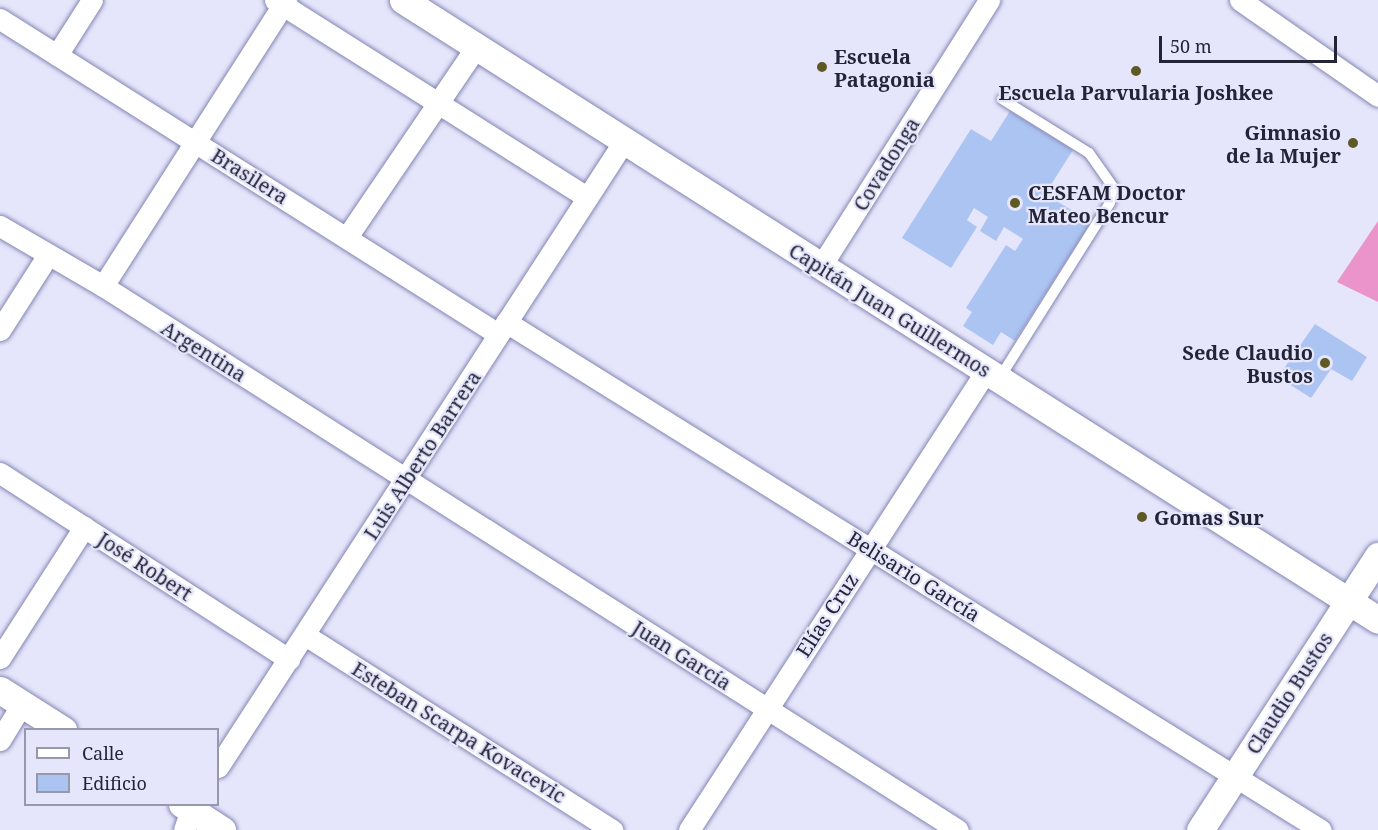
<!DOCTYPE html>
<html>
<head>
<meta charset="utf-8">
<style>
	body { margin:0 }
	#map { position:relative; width:1378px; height:830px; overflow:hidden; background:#e5e6fb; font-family:"Noto Serif",serif }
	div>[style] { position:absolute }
	.green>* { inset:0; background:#eb94cb }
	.building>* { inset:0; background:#acc4f1 }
	.roads { filter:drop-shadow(0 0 2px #8385b3) drop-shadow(0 0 2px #8385b3) }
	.service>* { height:10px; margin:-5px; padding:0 5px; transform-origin:5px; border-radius:5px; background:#fff }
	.minor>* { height:21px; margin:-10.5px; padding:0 10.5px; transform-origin:10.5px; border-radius:10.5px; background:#fff }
	.tertiary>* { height:27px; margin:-13.5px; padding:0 13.5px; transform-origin:13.5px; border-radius:13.5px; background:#fff }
	.dots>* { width:16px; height:16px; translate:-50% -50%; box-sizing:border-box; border:3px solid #e5e6fb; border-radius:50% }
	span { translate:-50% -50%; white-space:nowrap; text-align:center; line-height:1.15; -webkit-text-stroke:4.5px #e5e6fb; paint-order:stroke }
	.poi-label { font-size:20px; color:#232436; font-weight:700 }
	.left { translate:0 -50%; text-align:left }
	.right { translate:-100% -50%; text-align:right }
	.street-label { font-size:20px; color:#232436 }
	.legend { position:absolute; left:24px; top:728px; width:195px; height:78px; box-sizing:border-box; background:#e5e6fb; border:2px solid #9798ac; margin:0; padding:8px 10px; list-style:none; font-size:18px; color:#232436 }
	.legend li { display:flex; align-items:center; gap:12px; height:30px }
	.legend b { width:30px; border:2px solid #9798ac }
	.scale { position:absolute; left:1159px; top:36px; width:178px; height:27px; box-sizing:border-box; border:3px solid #232436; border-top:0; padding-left:8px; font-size:18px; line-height:21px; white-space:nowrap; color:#232436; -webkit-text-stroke:4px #e5e6fb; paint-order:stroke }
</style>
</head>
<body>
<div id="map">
	<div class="green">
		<div style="clip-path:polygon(1378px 221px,1378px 302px,1337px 282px)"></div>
	</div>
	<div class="building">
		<div style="clip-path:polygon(1010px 111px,1073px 150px,1045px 194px,1091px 222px,1015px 341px,1001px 332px,993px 345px,963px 326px,972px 312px,966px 308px,1006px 245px,1015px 251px,1023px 239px,1004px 227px,996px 241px,980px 231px,988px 217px,974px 208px,967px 220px,977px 227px,951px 268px,902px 238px,971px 129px,991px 141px)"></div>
		<div style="clip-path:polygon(1315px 324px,1367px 357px,1352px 381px,1331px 369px,1311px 398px,1278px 377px)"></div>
	</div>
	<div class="roads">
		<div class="service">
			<div style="left:999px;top:379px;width:208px;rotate:-57.8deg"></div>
			<div style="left:1110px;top:203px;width:16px;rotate:-79deg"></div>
			<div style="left:1113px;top:187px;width:42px;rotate:-125.2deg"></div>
			<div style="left:1089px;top:153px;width:102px;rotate:-148.2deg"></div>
		</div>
		<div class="minor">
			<div style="left:275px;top:0;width:369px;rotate:32.3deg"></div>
			<div style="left:1240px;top:0;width:168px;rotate:34.8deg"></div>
			<div style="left:0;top:19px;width:589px;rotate:32.31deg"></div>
			<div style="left:57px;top:55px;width:65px;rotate:-57.5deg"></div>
			<div style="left:0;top:226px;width:119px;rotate:30.2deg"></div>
			<div style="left:103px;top:286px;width:1013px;rotate:32.47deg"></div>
			<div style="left:347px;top:237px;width:230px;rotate:-55.8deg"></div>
			<div style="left:821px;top:266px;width:315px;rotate:-57.7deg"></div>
			<div style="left:103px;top:286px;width:340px;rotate:-57.4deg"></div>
			<div style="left:506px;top:322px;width:960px;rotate:31.94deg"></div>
			<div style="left:0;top:330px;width:89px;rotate:-57.4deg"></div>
			<div style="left:0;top:473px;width:344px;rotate:32.8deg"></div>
			<div style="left:305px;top:635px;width:364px;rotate:32.4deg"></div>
			<div style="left:0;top:658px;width:156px;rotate:-57.3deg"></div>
			<div style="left:0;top:740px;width:42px;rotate:-58.6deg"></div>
			<div style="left:218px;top:767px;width:746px;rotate:-57.03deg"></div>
			<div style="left:184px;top:830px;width:28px;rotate:-71deg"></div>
			<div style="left:689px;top:830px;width:547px;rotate:-57.09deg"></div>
		</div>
		<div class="tertiary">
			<div style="left:403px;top:0;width:1155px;rotate:32.45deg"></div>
			<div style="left:0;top:690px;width:75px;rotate:32.4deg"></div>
			<div style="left:182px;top:804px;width:48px;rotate:33deg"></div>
			<div style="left:1200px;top:830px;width:327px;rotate:-57deg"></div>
		</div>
	</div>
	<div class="dots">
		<div style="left:822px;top:67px;background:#5f5925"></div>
		<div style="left:1136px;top:71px;background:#5f5925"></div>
		<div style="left:1353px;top:143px;background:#5f5925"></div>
		<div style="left:1015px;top:203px;background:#5f5925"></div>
		<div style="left:1325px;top:363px;background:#5f5925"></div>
		<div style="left:1142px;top:517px;background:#5f5925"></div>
	</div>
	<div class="poi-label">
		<span class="left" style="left:834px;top:68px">Escuela<br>Patagonia</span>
		<span style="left:1136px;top:92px">Escuela Parvularia Joshkee</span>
		<span class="right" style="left:1341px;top:144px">Gimnasio<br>de la Mujer</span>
		<span class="left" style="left:1028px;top:204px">CESFAM Doctor<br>Mateo Bencur</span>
		<span class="right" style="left:1313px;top:364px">Sede Claudio<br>Bustos</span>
		<span class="left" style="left:1154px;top:517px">Gomas Sur</span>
	</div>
	<div class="street-label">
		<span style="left:886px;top:164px;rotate:-58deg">Covadonga</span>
		<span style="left:250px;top:176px;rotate:32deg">Brasilera</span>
		<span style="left:890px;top:310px;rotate:32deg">Capitán Juan Guillermos</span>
		<span style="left:204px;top:351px;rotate:32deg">Argentina</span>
		<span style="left:422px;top:455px;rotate:-57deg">Luis Alberto Barrera</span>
		<span style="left:145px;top:566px;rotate:33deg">José Robert</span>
		<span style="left:914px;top:576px;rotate:32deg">Belisario García</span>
		<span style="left:827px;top:615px;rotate:-57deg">Elías Cruz</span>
		<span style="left:682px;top:655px;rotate:32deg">Juan García</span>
		<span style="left:1289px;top:693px;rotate:-57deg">Claudio Bustos</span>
		<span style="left:459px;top:732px;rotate:32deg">Esteban Scarpa Kovacevic</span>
	</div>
	<ul class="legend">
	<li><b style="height:8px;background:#fff"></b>Calle</li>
	<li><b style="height:16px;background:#acc4f1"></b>Edificio</li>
	</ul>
	<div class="scale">50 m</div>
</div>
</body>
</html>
